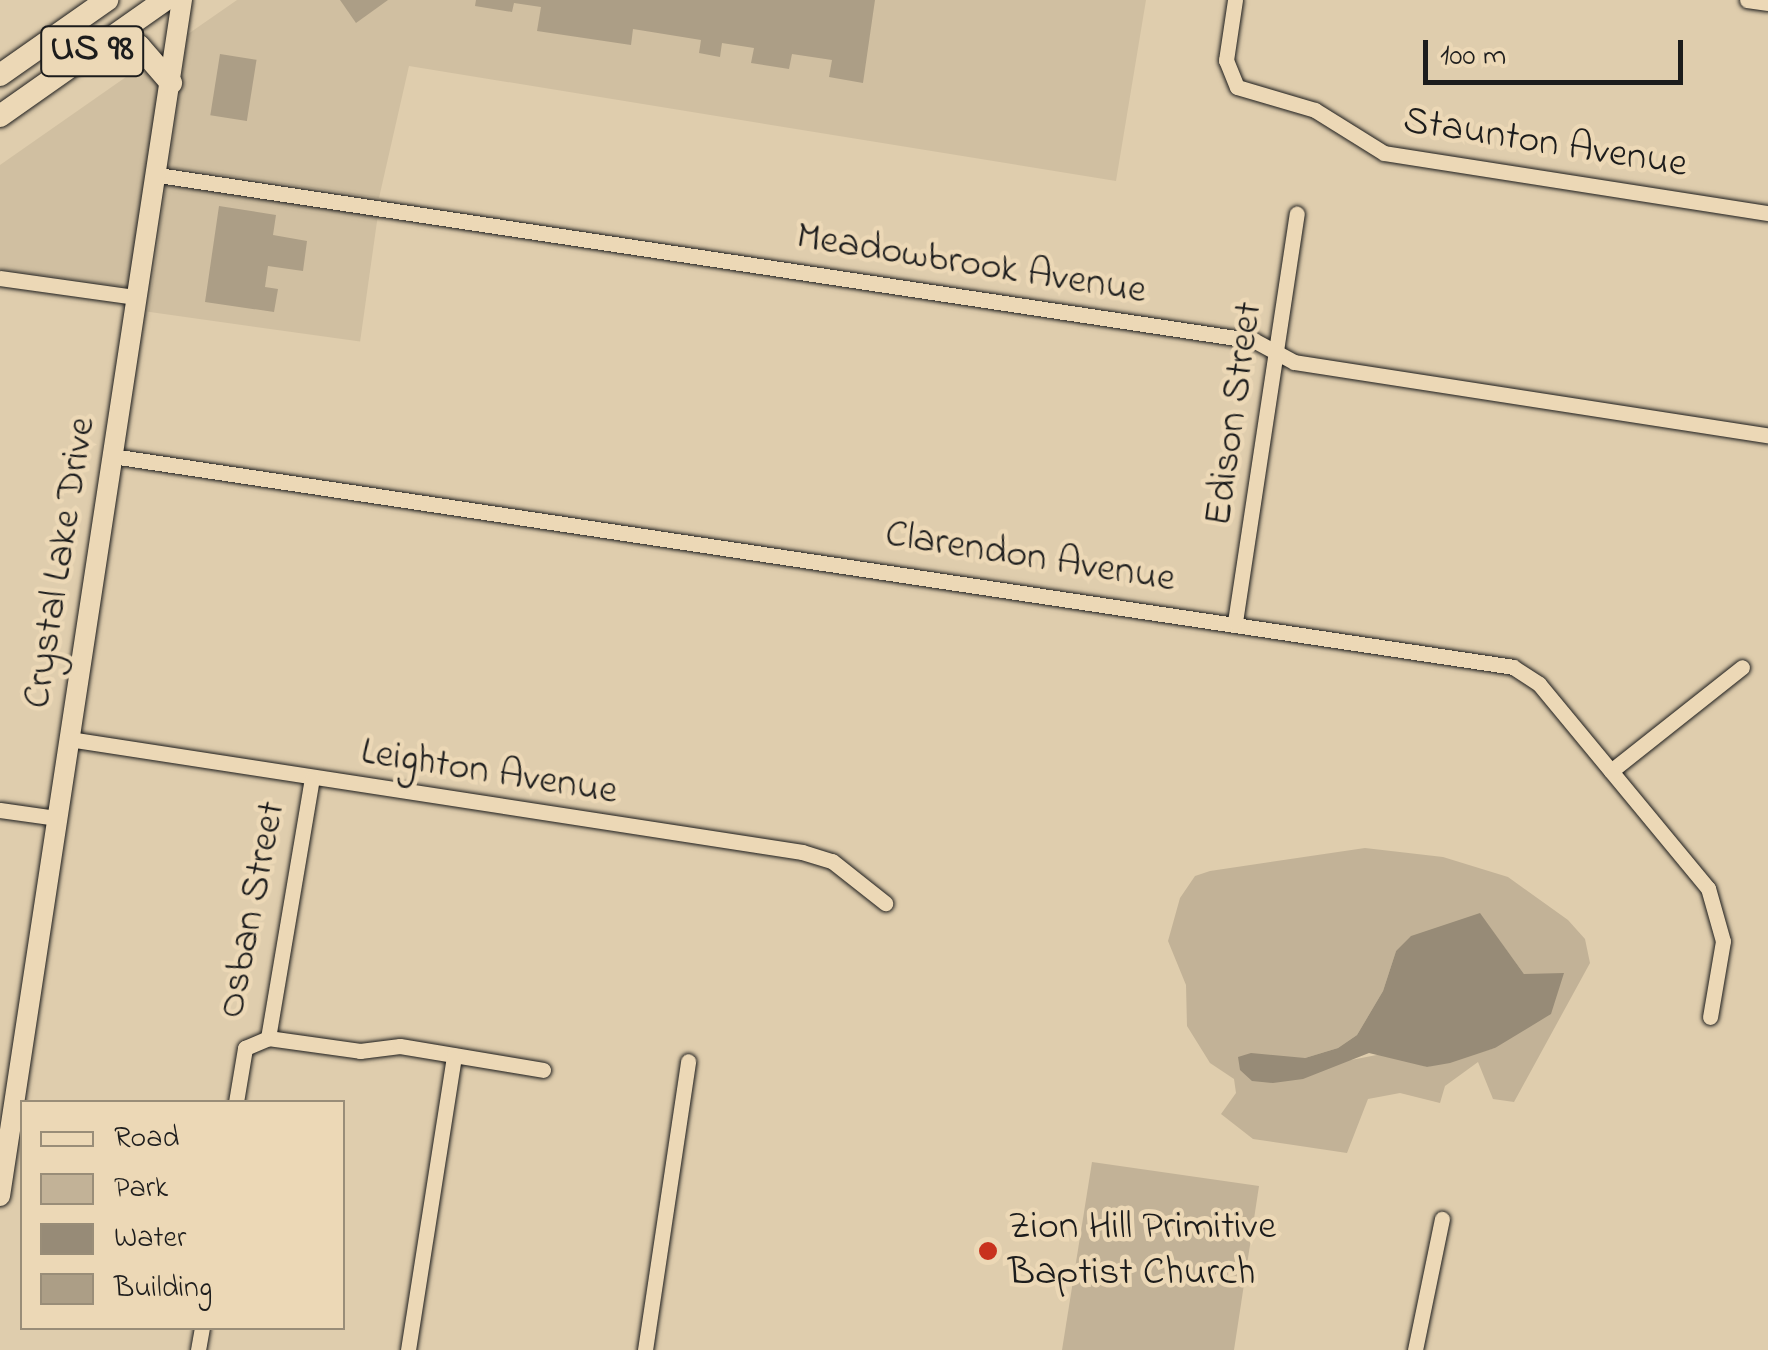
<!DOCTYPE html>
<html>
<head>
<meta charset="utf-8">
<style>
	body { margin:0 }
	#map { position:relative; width:1768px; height:1350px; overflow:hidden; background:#dfcdad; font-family:"Indie Flower",sans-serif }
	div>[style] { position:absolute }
	.built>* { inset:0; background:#d0bfa1; transform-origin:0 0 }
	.green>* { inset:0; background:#c2b297 }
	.water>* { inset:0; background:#978b77 }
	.building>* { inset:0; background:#ac9e86; transform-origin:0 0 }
	.roads { filter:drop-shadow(0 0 2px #1c1c1c) drop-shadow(0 0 2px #1c1c1c) }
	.street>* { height:15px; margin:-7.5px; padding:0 7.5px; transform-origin:7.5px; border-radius:7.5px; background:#ecd8b6 }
	.secondary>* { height:20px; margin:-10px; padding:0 10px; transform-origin:10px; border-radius:10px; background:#ecd8b6 }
	.primary>* { height:22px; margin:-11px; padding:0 11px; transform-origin:11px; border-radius:11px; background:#ecd8b6 }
	.dots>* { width:28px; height:28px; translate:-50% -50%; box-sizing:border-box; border:5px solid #ecd8b6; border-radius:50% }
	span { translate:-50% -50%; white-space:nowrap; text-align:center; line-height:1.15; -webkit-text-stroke:9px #ecd8b6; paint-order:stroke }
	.shield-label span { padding:2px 8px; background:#ecd8b6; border:2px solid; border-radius:8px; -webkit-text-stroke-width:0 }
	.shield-label { font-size:38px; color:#1c1c1c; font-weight:700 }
	.street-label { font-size:40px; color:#1c1c1c }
	.poi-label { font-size:40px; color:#1c1c1c }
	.left { translate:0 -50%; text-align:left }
	.legend { position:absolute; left:20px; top:1100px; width:325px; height:230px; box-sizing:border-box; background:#ecd8b6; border:2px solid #998d78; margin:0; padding:12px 18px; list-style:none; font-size:30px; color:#1c1c1c }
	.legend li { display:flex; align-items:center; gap:20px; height:50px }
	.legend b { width:50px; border:2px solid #998d78 }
	.scale { position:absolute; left:1423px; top:40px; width:260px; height:45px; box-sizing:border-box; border:5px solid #1c1c1c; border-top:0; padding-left:12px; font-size:30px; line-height:35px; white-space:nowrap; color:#1c1c1c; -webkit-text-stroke:8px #ecd8b6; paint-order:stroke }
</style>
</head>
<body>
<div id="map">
	<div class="built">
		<div style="clip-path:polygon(237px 0,1146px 0,1116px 181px,409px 66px,379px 198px,169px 167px,188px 34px)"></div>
		<div style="clip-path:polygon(146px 63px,160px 84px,128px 287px,0 269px,0 165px)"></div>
		<div style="left:166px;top:185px;width:214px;height:128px;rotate:8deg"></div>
	</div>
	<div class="green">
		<div style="clip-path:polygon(evenodd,1365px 848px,1443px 857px,1508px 877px,1568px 920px,1585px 939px,1590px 963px,1514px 1102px,1493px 1099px,1478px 1062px,1445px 1086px,1440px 1103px,1400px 1093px,1368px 1099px,1347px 1153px,1253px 1139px,1221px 1114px,1236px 1093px,1234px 1079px,1210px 1063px,1187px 1026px,1186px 985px,1168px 941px,1180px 898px,1195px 876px,1210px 871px,1365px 848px,1480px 914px,1524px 974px,1558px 974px,1495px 1048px,1427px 1067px,1387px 1053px,1351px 1060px,1238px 1058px,1305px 1058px,1338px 1048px,1357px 1035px,1383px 991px,1396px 951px,1480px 914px)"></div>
		<div style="clip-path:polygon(1092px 1162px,1259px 1186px,1234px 1350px,1062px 1350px)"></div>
	</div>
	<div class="water">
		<div style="clip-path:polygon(1480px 913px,1524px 974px,1564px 973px,1551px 1014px,1495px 1048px,1450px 1063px,1427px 1067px,1369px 1053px,1303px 1079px,1273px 1083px,1252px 1081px,1240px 1070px,1238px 1057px,1251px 1053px,1305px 1058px,1338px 1048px,1357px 1035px,1383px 991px,1396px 951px,1411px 936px)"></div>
	</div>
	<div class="building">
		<div style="clip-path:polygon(340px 0,388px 0,356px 23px)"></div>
		<div style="clip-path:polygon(476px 0,875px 0,863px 83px,829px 77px,832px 60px,792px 54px,789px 69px,751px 63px,754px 48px,722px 43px,720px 57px,699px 53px,701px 40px,633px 29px,631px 45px,537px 31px,541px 7px,514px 3px,512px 12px,475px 6px)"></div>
		<div style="left:220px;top:54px;width:37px;height:62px;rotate:9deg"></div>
		<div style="clip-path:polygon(219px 206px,276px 215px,273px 235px,307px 241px,303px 271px,268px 266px,265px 287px,278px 289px,274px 312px,205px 302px)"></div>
	</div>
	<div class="roads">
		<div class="street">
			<div style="left:1235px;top:0;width:61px;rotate:98.5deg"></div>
			<div style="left:1226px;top:60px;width:29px;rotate:68deg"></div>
			<div style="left:1237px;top:87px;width:81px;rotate:16.4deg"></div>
			<div style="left:1315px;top:110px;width:81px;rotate:31.9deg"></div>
			<div style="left:1384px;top:153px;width:389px;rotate:8.9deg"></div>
			<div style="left:1747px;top:0;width:21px;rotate:8deg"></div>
			<div style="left:158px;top:175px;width:1109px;rotate:8.6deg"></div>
			<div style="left:1255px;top:341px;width:44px;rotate:28.3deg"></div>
			<div style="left:1294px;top:362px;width:480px;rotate:8.8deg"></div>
			<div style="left:0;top:278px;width:137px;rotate:8deg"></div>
			<div style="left:112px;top:456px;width:1417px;rotate:8.56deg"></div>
			<div style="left:1513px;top:667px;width:31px;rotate:33deg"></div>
			<div style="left:1539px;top:684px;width:265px;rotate:50.4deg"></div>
			<div style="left:1708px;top:888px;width:55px;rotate:74.2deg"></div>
			<div style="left:1723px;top:941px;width:77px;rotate:99.7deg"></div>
			<div style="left:1235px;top:622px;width:413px;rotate:-81.4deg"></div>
			<div style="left:69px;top:739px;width:742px;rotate:8.76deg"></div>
			<div style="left:802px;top:852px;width:31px;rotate:17deg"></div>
			<div style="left:832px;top:861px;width:68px;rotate:38.4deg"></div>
			<div style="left:1611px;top:771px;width:167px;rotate:-38.4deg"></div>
			<div style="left:0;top:810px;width:58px;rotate:8deg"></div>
			<div style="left:268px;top:1038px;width:93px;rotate:8deg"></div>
			<div style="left:360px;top:1051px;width:40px;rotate:-7.1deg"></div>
			<div style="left:400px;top:1046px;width:145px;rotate:9.5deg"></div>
			<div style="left:236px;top:1102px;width:55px;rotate:-80.5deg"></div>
			<div style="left:245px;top:1048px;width:25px;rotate:-23deg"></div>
			<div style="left:268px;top:1038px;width:263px;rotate:-80.4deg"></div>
			<div style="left:198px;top:1350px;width:22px;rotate:-80deg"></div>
			<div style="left:408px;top:1350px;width:298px;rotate:-81.1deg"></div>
			<div style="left:645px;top:1350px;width:292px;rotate:-81.5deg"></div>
			<div style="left:1415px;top:1350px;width:134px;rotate:-78.4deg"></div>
		</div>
		<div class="secondary">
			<div style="left:0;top:1196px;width:1210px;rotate:-81.35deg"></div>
		</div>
		<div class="primary">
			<div style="left:103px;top:45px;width:36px;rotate:2deg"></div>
			<div style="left:139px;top:46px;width:49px;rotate:49.1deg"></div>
			<div style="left:0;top:75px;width:131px;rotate:-35deg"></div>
			<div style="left:0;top:116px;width:202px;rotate:-35.1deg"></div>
		</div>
	</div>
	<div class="dots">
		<div style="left:988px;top:1251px;background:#c8321e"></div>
	</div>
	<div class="shield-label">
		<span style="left:92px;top:51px">US 98</span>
	</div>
	<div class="street-label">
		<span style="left:1545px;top:144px;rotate:9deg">Staunton Avenue</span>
		<span style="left:971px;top:265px;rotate:9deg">Meadowbrook Avenue</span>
		<span style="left:1235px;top:414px;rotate:-82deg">Edison Street</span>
		<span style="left:1030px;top:558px;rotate:9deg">Clarendon Avenue</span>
		<span style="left:61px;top:563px;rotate:-81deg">Crystal Lake Drive</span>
		<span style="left:489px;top:773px;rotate:9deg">Leighton Avenue</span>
		<span style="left:253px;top:910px;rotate:-79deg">Osban Street</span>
	</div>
	<div class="poi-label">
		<span class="left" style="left:1008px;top:1251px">Zion Hill Primitive<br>Baptist Church</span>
	</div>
	<ul class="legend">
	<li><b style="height:12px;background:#ecd8b6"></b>Road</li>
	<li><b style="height:28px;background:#c2b297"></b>Park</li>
	<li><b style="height:28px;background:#978b77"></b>Water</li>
	<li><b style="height:28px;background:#ac9e86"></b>Building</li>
	</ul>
	<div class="scale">100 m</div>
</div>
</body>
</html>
